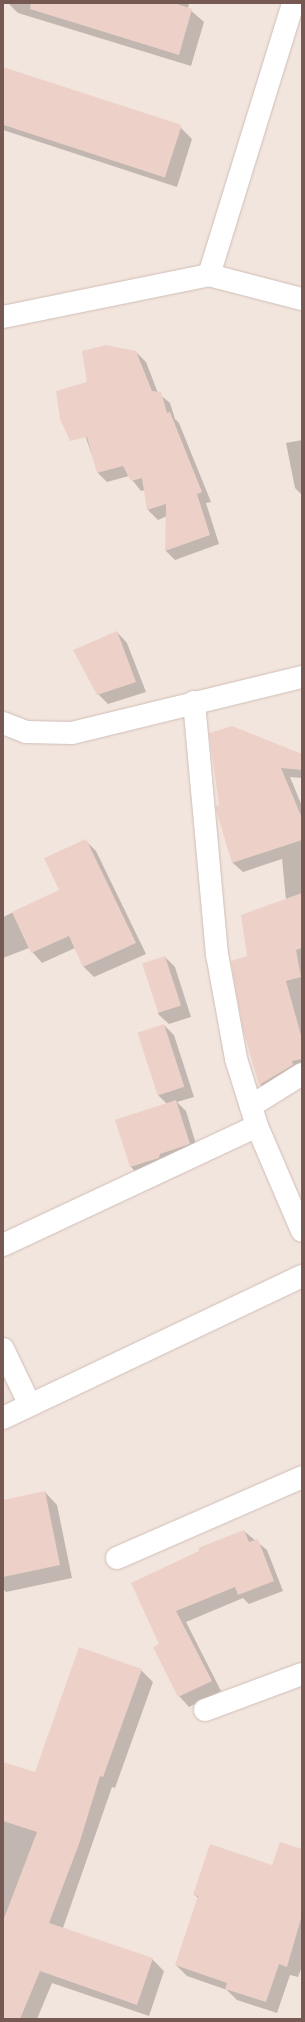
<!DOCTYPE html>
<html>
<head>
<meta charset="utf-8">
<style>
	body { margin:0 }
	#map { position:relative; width:305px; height:2022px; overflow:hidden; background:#fbf4ee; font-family:Mulish,sans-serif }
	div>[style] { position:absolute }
	.residential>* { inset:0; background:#f2e5dd; transform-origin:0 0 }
	.shadow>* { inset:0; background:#0003 }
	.building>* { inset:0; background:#edd1c8; transform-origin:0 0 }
	.roads { filter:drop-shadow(0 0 1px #cfbdb6) drop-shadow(0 0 1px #cfbdb6) }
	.minor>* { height:22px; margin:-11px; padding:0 11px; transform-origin:11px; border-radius:11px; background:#fff }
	span { translate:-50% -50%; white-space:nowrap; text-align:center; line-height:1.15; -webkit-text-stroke:3px #fef8f4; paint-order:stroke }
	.frame { position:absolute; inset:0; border:4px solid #755952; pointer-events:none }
</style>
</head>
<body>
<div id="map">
	<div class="residential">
		<div style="left:3px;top:3px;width:299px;height:2016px"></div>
	</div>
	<div class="shadow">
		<div style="clip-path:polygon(8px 3px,189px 3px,188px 8px,204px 22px,191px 66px,18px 13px)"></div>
		<div style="clip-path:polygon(3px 69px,180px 127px,192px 139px,177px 187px,3px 130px)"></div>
		<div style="clip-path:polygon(136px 352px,146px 362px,158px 393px,170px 403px,175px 419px,179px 423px,211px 502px,206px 503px,219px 544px,175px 560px,166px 551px,167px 516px,158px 520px,148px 510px,145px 490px,141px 491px,129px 476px,107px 482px,98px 473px,69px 388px,88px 382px)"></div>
		<div style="clip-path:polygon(302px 440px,302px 495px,295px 488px,286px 443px)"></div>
		<div style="clip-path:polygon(117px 632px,127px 643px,146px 692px,108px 704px,98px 694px)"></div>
		<div style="clip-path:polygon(210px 734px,302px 755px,302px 778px,290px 777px,302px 806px,302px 1071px,269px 1094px,260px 1084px,249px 957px,286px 900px,282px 859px,243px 872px,233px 863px,217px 810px,220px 806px)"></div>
		<div style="clip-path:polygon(85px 840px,96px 851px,146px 954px,94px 977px,83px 966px,75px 948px,42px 963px,29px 948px,3px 958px,3px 917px,61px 890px)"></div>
		<div style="clip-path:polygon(165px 957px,175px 967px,191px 1017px,169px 1024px,158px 1014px)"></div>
		<div style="clip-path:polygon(164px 1025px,174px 1035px,194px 1097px,177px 1102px,186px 1111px,199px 1154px,141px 1177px,131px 1167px,116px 1120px,167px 1104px,158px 1095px)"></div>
		<div style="clip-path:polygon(45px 1492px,57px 1505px,72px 1578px,6px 1592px,3px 1589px,3px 1501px)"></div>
		<div style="clip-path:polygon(244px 1531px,267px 1550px,283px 1591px,249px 1604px,243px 1598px,186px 1622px,221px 1691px,189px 1707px,179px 1696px,155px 1647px,161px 1644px,201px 1551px)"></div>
		<div style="clip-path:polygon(141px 1670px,153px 1682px,115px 1788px,112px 1787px,63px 1928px,152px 1959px,164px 1971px,149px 2016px,52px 1983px,37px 2019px,3px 2019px,3px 1763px,35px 1773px)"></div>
		<div style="clip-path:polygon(302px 1850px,302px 1967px,298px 1977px,290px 1975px,277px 2013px,237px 2000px,227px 1990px,187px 1976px,176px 1965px,198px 1898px,194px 1894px,273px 1867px)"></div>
	</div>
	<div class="building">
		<div style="clip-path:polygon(31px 3px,174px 3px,192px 9px,179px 55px,30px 9px)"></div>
		<div style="left:3px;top:67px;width:188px;height:55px;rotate:18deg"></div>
		<div style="clip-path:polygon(106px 345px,136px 351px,152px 391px,161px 392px,167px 413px,170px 412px,202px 492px,197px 494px,210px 535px,165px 551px,166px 504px,147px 510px,142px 478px,131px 481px,123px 466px,97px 473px,87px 437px,70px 441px,60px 419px,56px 391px,87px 382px,82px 351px)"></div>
		<div style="clip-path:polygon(117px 631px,136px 682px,97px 695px,73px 650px)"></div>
		<div style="clip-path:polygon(232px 726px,302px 754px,302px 770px,281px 768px,302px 818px,302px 840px,232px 863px,216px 810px,216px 806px,219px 805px,209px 733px)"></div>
		<div style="clip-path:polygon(86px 839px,136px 943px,83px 967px,69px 936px,31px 953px,12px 912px,59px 890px,44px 858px)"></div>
		<div style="clip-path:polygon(302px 893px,302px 948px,296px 950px,301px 977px,286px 981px,302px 1039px,302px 1059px,292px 1061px,293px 1065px,259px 1085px,243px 1030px,231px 961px,247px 956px,241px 915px)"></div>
		<div style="left:165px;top:956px;width:52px;height:24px;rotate:72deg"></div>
		<div style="left:164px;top:1024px;width:66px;height:28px;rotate:72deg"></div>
		<div style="clip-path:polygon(176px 1100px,190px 1144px,160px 1154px,159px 1158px,130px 1167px,115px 1120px)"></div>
		<div style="clip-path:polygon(45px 1491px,60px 1565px,3px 1577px,3px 1500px)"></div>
		<div style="clip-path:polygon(244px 1530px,249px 1542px,258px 1539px,274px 1581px,238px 1595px,235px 1587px,176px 1611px,212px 1681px,178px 1697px,153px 1647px,159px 1644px,131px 1583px,199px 1551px,198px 1548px)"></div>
		<div style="clip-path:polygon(79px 1647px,142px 1669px,103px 1777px,100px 1776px,79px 1844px,49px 1923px,153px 1958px,137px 2005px,40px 1971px,20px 2019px,3px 2019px,3px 1921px,37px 1832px,3px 1821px,3px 1762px,35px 1772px)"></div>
		<div style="clip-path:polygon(280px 1842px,302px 1849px,302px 1915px,287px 1967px,279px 1964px,266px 2002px,225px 1989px,227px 1983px,175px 1965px,198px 1896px,193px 1895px,210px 1844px,272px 1865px)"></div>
	</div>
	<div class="roads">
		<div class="minor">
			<div style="left:209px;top:275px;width:285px;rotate:-72.8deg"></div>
			<div style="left:3px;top:317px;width:210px;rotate:-11.5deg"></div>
			<div style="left:209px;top:275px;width:96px;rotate:14.5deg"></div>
			<div style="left:194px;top:702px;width:253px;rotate:84.8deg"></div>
			<div style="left:217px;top:954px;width:107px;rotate:79.7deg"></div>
			<div style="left:236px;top:1059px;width:70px;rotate:72.6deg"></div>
			<div style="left:257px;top:1126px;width:114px;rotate:66.8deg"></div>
			<div style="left:3px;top:723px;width:25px;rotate:21deg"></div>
			<div style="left:26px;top:732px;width:46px;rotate:1.2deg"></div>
			<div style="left:72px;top:733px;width:237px;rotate:-13.7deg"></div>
			<div style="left:251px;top:1106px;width:60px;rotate:-32.1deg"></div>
			<div style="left:3px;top:1245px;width:280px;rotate:-25.1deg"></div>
			<div style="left:3px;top:1349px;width:62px;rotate:64.3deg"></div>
			<div style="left:3px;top:1418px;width:331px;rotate:-25.4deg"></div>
			<div style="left:117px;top:1558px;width:202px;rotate:-23.6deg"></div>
			<div style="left:205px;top:1710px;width:103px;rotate:-20.4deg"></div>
		</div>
	</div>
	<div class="frame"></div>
</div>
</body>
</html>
